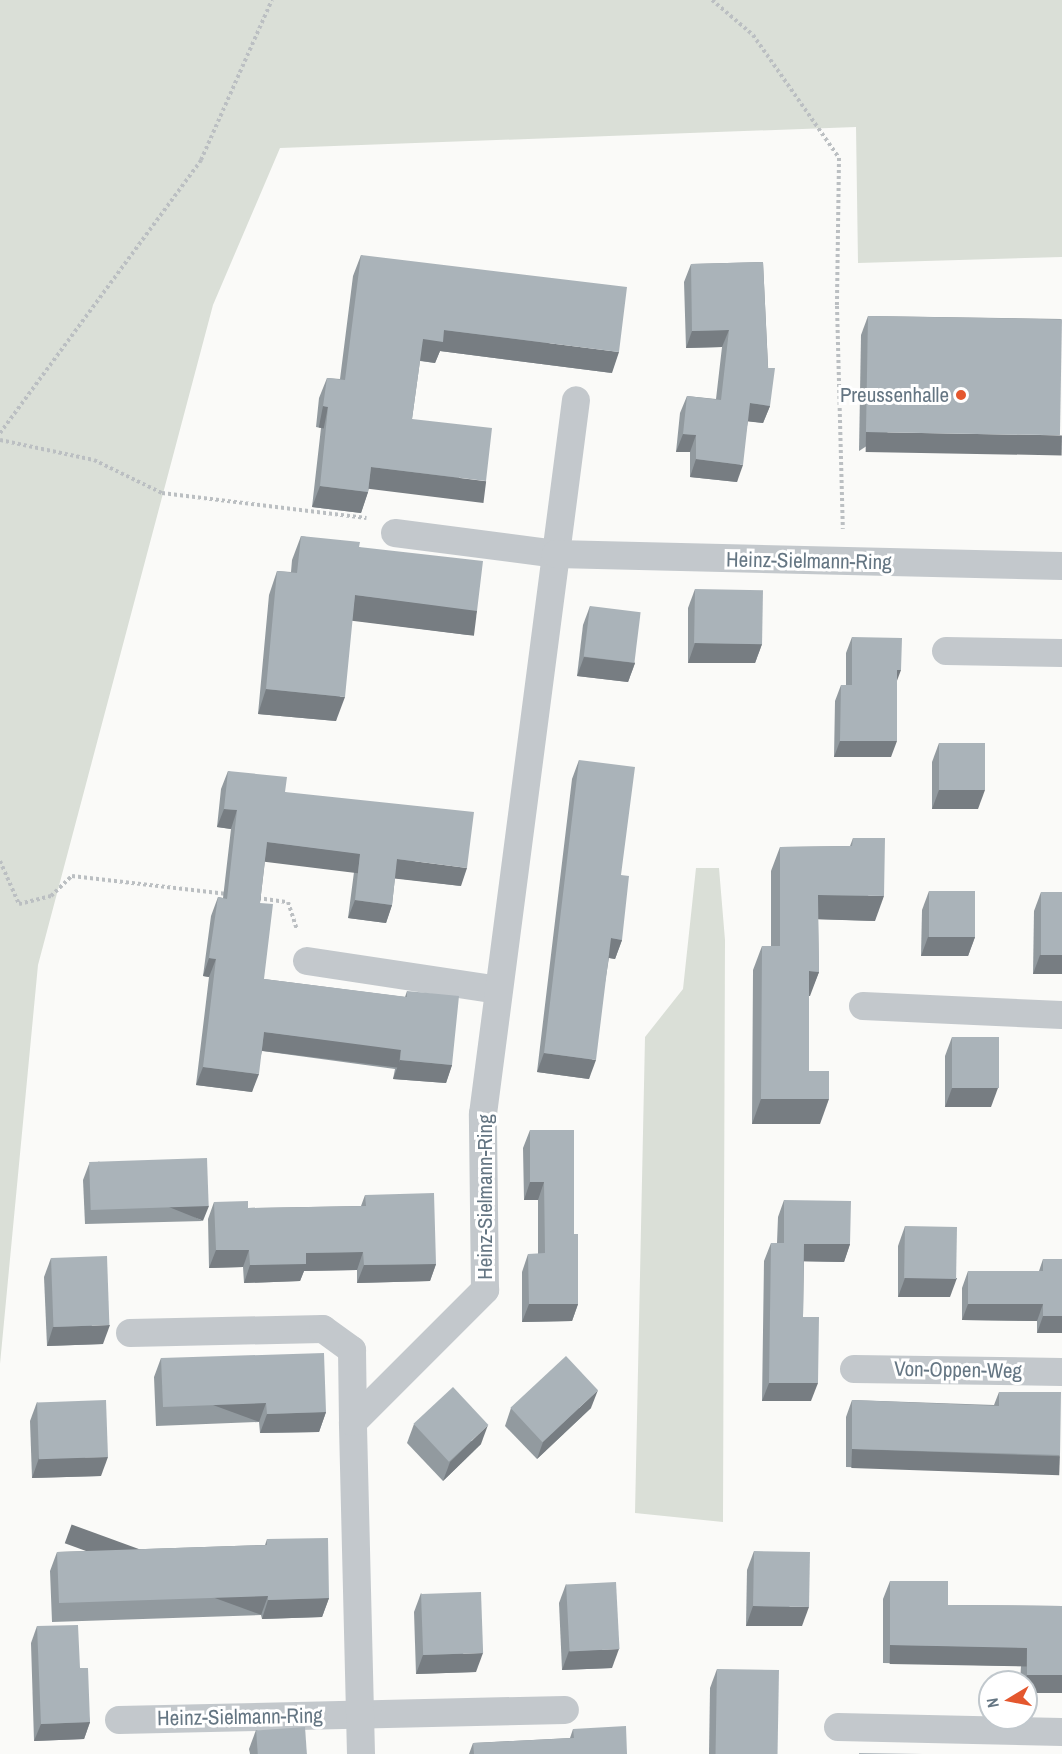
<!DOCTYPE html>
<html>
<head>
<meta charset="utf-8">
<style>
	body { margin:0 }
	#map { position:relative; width:1062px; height:1754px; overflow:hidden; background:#fafaf8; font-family:"Archivo Narrow",sans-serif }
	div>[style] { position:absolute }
	.green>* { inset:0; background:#dadfd7 }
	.path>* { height:4px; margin-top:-2px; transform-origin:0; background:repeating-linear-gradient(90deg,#bbbfc2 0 3px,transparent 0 6px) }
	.minor>* { height:28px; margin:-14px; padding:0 14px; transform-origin:14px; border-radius:14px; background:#c3c8cc }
	.wall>* { inset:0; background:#929a9f }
	.shaded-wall>* { inset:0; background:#777d82; transform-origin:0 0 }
	.building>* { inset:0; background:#aab3b9; transform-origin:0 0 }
	.dots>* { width:16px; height:16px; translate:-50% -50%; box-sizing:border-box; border:3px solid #fff; border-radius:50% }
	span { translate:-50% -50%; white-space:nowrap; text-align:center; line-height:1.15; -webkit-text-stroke:6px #fff; paint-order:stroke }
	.poi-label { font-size:21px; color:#657683 }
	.right { translate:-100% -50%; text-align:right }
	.street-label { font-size:21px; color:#657683 }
	.north { position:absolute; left:978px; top:1670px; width:60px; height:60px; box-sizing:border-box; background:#fff; border:2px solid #c1c8cd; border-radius:50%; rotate:260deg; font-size:16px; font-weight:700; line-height:24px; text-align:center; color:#657683 }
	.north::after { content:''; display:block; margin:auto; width:21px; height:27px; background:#e4572e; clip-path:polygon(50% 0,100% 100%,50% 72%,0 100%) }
</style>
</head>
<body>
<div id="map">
	<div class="green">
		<div style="clip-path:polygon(0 0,1062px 0,1062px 257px,858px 263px,856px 127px,280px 148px,213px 305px,38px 965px,0 1364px)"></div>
		<div style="clip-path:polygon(696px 868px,719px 868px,725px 940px,723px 1522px,635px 1513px,645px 1037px,683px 989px)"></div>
	</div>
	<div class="path">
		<div style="left:712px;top:0;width:54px;rotate:40.5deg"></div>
		<div style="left:753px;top:35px;width:150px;rotate:55deg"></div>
		<div style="left:839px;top:158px;width:148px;rotate:90.8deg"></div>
		<div style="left:837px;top:306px;width:223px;rotate:88.5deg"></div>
		<div style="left:0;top:433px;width:339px;rotate:-53.6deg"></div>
		<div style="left:201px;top:160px;width:175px;rotate:-66.1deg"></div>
		<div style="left:0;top:440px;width:96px;rotate:12deg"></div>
		<div style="left:94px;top:460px;width:76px;rotate:25.9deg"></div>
		<div style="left:162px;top:493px;width:206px;rotate:7deg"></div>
		<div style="left:0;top:861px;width:47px;rotate:66.2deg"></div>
		<div style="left:19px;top:904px;width:33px;rotate:-14deg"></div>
		<div style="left:51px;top:896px;width:29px;rotate:-44deg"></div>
		<div style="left:72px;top:876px;width:156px;rotate:6.6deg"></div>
		<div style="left:258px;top:898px;width:30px;rotate:8deg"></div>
		<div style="left:288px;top:902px;width:28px;rotate:72deg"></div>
	</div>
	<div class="minor">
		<div style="left:395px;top:533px;width:162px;rotate:7.4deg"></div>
		<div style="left:556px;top:554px;width:155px;rotate:-82.6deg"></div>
		<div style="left:946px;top:651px;width:116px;rotate:1deg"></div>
		<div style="left:307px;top:961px;width:193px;rotate:8.6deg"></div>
		<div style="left:863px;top:1006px;width:199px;rotate:2.6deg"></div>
		<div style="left:130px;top:1333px;width:193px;rotate:-1.2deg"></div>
		<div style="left:323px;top:1329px;width:36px;rotate:36deg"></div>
		<div style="left:352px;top:1350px;width:72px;rotate:89.2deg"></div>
		<div style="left:854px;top:1369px;width:208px;rotate:0.8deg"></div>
		<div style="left:119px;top:1720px;width:446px;rotate:-1.3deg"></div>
		<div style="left:838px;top:1727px;width:224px;rotate:1.3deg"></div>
		<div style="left:361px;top:1754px;width:332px;rotate:-91.4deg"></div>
		<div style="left:353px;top:1422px;width:187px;rotate:-45deg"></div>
		<div style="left:485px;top:1290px;width:176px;rotate:-90.7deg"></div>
		<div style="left:483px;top:1114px;width:565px;rotate:-82.57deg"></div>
		<div style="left:556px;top:554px;width:506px;rotate:1.36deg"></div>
	</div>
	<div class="wall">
		<div style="clip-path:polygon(361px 255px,612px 373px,440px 351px,435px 363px,420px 361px,412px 419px,478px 501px,369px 488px,368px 492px,361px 513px,312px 507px,321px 428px,316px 427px,319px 398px,327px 378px,340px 379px,353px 276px)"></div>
		<div style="clip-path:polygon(763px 262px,770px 406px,763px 423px,748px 421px,737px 482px,690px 477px,690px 452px,676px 452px,680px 413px,687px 396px,716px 399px,722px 347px,686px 348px,684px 282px,691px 264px)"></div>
		<div style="clip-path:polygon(868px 316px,1062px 319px,859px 451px,861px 335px)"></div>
		<div style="clip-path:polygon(301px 536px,359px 547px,477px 611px,468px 635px,352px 620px,336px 721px,258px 714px,269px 595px,277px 571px,291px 572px,292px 560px)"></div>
		<div style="clip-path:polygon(695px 589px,762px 644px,755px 663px,688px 663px,688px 608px)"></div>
		<div style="clip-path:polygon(590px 606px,635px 663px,628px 682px,577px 676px,583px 625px)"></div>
		<div style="clip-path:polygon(852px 637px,897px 681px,891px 757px,834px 757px,835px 701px,841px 685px,846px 685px,846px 653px)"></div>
		<div style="clip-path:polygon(939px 743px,978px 809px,932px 809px,932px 762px)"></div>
		<div style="clip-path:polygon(579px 760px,621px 875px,622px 940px,615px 959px,609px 958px,589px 1079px,537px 1072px,572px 779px)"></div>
		<div style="clip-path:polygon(228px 771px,285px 792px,461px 886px,395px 878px,392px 905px,386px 923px,348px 918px,354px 872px,265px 861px,260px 903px,264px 979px,405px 997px,407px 991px,452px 1065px,446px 1083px,393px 1079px,395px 1069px,262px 1051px,252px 1092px,196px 1085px,209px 977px,203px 976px,211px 916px,218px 897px,223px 898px,231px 829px,217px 827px,221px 789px)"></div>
		<div style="clip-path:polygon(853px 838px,875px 921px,818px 919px,819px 972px,809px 996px,809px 1071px,820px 1124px,752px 1124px,753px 970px,762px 946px,771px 946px,771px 871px,780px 847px,850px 846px)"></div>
		<div style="clip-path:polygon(929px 891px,975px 937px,968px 956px,921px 956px,922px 910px)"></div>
		<div style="clip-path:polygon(1041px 892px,1062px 892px,1062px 974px,1033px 974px,1034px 911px)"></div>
		<div style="clip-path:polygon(952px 1037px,991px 1107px,945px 1107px,945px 1056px)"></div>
		<div style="clip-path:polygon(530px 1130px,574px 1234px,578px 1304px,572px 1321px,522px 1322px,522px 1272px,528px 1254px,538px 1254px,538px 1200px,524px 1200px,523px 1148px)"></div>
		<div style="clip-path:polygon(89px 1164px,203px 1221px,85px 1224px,83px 1180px)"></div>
		<div style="clip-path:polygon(365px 1195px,436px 1264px,430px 1281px,357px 1283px,357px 1270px,304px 1271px,300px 1281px,244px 1283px,243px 1267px,209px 1268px,208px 1219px,214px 1202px,248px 1208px,361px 1206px)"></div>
		<div style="clip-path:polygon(784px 1200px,850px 1244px,844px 1262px,804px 1261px,803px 1317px,811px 1401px,762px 1401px,764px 1261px,771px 1243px,777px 1243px,778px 1217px)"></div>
		<div style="clip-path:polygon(905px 1226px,950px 1297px,898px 1297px,898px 1246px)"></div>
		<div style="clip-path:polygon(51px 1258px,103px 1344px,47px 1346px,44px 1277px)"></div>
		<div style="clip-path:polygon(1043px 1259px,1062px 1259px,1062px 1333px,1037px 1333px,1037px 1321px,962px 1320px,962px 1288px,968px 1271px,1039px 1271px)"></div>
		<div style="clip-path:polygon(161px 1358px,326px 1412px,319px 1432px,260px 1433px,259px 1422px,156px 1426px,154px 1377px)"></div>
		<div style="clip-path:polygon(999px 1392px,1060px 1455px,1054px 1472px,846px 1467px,846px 1417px,852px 1400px,994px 1405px)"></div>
		<div style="clip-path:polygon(37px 1402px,101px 1476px,32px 1478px,30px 1421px)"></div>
		<div style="clip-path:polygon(511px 1408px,591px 1408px,537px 1459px,505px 1426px)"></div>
		<div style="clip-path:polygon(414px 1424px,481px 1444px,443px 1481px,407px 1443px)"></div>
		<div style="clip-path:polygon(267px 1539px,329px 1598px,322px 1617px,262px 1619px,261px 1615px,52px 1622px,50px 1571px,57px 1552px,265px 1545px)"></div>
		<div style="clip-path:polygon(754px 1551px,802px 1626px,746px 1626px,747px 1570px)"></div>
		<div style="clip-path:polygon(890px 1581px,948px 1605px,1062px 1606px,1062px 1693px,1026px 1693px,1026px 1682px,1020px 1682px,1021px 1666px,883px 1663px,883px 1599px)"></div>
		<div style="clip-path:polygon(566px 1584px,612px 1668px,562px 1670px,559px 1603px)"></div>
		<div style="clip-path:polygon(421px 1593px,476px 1672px,416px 1674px,414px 1612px)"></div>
		<div style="clip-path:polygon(37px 1626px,80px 1668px,90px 1722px,84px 1739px,34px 1741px,31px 1643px)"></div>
		<div style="clip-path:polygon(717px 1669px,777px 1754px,709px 1754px,710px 1688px)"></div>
		<div style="clip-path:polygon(573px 1729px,627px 1754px,469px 1754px,473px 1743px,570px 1738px)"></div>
		<div style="clip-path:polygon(256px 1730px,307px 1754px,250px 1754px,249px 1749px)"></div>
	</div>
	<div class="shaded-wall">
		<div style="clip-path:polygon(444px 330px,619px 352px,612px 373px,440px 351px,435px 363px,416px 360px,423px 339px)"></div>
		<div style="clip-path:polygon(729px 330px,722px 347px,686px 348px,692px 331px)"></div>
		<div style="clip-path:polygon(750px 403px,770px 406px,763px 423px,744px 421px)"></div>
		<div style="left:323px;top:406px;width:5px;height:22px;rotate:11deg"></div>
		<div style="left:866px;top:432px;width:196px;height:20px;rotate:1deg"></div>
		<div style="clip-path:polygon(683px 434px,696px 435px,690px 452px,676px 452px)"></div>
		<div style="clip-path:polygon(696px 459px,743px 465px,737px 482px,690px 477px)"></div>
		<div style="left:371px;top:467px;width:116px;height:22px;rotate:7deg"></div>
		<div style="clip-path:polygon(320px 486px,368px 492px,361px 513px,312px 507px)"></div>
		<div style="left:355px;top:595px;width:123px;height:26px;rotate:7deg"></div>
		<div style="clip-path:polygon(695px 643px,762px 644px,755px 663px,688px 663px)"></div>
		<div style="clip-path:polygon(584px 657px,635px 663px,628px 682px,577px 676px)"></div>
		<div style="clip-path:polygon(897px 670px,901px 670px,895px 686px)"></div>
		<div style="clip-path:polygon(266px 689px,345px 697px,336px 721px,258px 714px)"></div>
		<div style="clip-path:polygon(840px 741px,897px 741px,891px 757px,834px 757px)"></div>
		<div style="clip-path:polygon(939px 790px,985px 790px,978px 809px,932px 809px)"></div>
		<div style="clip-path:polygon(224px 809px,237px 810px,231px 829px,217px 827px)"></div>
		<div style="left:267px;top:842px;width:94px;height:20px;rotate:7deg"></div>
		<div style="clip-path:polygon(397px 859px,467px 868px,461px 886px,390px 878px)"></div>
		<div style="clip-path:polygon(818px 895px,884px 896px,875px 921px,809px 919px)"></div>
		<div style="clip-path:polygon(355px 900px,392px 905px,386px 923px,348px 918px)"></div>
		<div style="clip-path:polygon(928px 937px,975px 937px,968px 956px,921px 956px)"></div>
		<div style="clip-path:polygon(611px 938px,622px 940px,615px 959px,604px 957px)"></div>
		<div style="clip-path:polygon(1040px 955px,1062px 955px,1062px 974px,1033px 974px)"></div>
		<div style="clip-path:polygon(209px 958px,216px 959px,209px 977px,203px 976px)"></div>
		<div style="clip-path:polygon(809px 971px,819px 972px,810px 996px,800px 996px)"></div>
		<div style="left:264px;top:1032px;width:138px;height:19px;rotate:7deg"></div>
		<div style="clip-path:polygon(544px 1053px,596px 1060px,589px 1079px,537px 1072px)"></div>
		<div style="clip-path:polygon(400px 1060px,452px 1065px,446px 1083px,393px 1079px)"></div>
		<div style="clip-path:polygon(203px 1067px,259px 1074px,252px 1092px,196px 1085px)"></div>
		<div style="clip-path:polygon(952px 1088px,998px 1088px,991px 1107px,945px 1107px)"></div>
		<div style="clip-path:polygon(761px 1099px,829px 1099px,820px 1124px,752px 1124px)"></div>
		<div style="clip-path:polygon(530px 1182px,544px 1182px,538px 1200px,524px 1200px)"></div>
		<div style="left:209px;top:1206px;width:16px;height:119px;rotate:112deg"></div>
		<div style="clip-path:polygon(786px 1244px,850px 1244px,844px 1262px,779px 1261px)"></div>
		<div style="clip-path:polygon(216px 1250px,249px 1250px,243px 1267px,209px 1268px)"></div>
		<div style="clip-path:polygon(363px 1252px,357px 1270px,304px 1271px,300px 1281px,244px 1283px,250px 1265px,306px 1253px)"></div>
		<div style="clip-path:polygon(436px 1264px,430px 1281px,357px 1283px,364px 1265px)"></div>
		<div style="clip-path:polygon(905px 1278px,957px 1278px,950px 1297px,898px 1297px)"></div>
		<div style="clip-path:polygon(529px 1304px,578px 1304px,572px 1321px,522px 1322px)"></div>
		<div style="clip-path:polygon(968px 1304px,1043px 1304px,1037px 1321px,962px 1320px)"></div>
		<div style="clip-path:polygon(1043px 1316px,1062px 1316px,1062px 1333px,1037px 1333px)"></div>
		<div style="clip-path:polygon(110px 1325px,103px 1344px,47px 1346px,53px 1327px)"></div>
		<div style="clip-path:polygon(769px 1383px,818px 1383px,811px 1401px,762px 1401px)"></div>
		<div style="clip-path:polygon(598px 1390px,591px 1408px,537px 1459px,543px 1442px)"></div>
		<div style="left:266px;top:1403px;width:20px;height:103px;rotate:110deg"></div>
		<div style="clip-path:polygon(326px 1412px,319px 1432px,260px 1433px,267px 1414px)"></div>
		<div style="clip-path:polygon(488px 1425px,481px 1444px,443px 1481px,450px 1462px)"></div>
		<div style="left:852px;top:1449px;width:208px;height:19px;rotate:2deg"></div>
		<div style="clip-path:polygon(108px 1457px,101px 1476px,32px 1478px,39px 1458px)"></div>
		<div style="left:268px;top:1596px;width:20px;height:209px;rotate:110deg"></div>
		<div style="clip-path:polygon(329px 1598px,322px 1617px,262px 1619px,268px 1600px)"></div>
		<div style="clip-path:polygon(753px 1606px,809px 1607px,802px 1626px,746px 1626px)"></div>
		<div style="left:890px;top:1645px;width:137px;height:19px;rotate:1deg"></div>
		<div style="clip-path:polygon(619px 1649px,612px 1668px,562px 1670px,569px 1651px)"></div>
		<div style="clip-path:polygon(483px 1653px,476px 1672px,416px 1674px,423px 1655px)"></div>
		<div style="clip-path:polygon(1027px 1675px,1062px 1675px,1062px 1693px,1026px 1693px,1026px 1682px,1024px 1682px)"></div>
		<div style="clip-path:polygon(90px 1722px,84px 1739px,34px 1741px,41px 1724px)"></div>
	</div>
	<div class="building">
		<div style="clip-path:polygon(361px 255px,627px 287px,619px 352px,444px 330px,443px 342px,423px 339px,412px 419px,492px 428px,486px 481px,371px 467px,368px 492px,320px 486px,328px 407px,323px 406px,327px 378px,345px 380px)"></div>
		<div style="clip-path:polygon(763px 262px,768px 368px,775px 368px,770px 406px,750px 403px,743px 465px,696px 459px,696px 435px,683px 434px,687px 396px,721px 400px,729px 330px,692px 331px,691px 264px)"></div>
		<div style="left:868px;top:316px;width:194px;height:116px;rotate:1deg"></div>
		<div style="clip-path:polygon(301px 536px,360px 542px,359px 547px,483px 561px,477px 611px,355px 595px,345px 697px,266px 689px,277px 571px,297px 573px)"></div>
		<div style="left:695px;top:589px;width:68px;height:54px;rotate:1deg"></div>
		<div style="left:590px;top:606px;width:51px;height:51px;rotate:7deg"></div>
		<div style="clip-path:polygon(852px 637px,902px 638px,901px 670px,897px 670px,897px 741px,840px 741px,841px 685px,852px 685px)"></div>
		<div style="left:939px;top:743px;width:46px;height:47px"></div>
		<div style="clip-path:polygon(579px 760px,635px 767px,621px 875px,629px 876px,622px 940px,611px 938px,596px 1060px,544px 1053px)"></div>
		<div style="clip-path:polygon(228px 771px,287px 777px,285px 792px,474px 812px,467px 868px,397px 859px,392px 905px,355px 900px,360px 854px,267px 842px,260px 903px,273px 904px,264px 979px,407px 997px,407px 991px,459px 996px,452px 1065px,400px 1060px,401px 1050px,264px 1032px,259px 1074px,203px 1067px,216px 959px,209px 958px,218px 897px,227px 899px,237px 810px,224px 809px)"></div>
		<div style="clip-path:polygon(853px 838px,885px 838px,884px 896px,818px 895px,819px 972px,809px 971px,809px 1071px,829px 1071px,829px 1099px,761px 1099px,762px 946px,780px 946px,780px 847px,852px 846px)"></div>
		<div style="left:929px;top:891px;width:46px;height:46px"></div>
		<div style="left:1041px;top:892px;width:21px;height:63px"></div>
		<div style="left:952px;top:1037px;width:47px;height:51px"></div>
		<div style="clip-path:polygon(530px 1130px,574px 1130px,574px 1234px,578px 1234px,578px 1304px,529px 1304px,528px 1254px,545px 1253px,544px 1182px,530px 1182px)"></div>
		<div style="left:207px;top:1158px;width:48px;height:118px;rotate:88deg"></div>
		<div style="clip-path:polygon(434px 1193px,436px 1264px,364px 1265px,363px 1252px,306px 1253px,306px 1264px,250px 1265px,249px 1250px,216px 1250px,214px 1202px,248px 1201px,248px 1208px,366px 1206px,365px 1195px)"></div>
		<div style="clip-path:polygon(784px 1200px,851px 1201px,850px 1244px,786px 1244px,804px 1244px,803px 1317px,819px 1317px,818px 1383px,769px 1383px,771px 1243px,784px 1243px)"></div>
		<div style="left:905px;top:1226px;width:52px;height:52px;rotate:1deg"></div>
		<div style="left:107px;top:1256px;width:69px;height:56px;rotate:88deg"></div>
		<div style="clip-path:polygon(1043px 1259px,1062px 1259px,1062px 1316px,1043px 1316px,1043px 1304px,968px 1304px,968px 1271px,1043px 1271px)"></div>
		<div style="clip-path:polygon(324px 1353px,326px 1412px,267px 1414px,266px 1403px,163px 1407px,161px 1358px)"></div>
		<div style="left:566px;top:1356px;width:47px;height:76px;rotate:47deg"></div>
		<div style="left:453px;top:1387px;width:52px;height:54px;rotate:47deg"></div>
		<div style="clip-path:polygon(999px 1392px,1061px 1392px,1060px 1455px,852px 1449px,852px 1400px,999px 1406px)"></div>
		<div style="left:106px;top:1400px;width:57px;height:69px;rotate:88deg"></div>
		<div style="clip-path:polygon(328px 1538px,329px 1598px,268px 1600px,268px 1596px,59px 1603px,57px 1552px,267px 1545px,267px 1539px)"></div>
		<div style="left:754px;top:1551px;width:56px;height:55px;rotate:1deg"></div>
		<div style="clip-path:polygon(890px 1581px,948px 1581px,948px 1605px,1062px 1606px,1062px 1675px,1027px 1675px,1027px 1648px,890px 1645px)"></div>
		<div style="left:616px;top:1582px;width:67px;height:50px;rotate:87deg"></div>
		<div style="left:481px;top:1592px;width:61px;height:60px;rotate:88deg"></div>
		<div style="clip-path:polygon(78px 1625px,80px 1668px,88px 1668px,90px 1722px,41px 1724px,37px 1626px)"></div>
		<div style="left:717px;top:1669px;width:62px;height:85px;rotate:1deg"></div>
		<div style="clip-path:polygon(626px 1726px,627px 1754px,474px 1754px,473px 1743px,574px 1738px,573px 1729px)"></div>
		<div style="left:305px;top:1727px;width:27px;height:49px;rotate:86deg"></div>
		<div style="clip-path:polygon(859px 1753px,923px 1754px,859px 1754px)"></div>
	</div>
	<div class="dots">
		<div style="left:961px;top:395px;background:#e4572e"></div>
	</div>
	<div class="poi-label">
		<span class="right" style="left:949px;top:395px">Preussenhalle</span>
	</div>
	<div class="street-label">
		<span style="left:809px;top:561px;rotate:1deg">Heinz-Sielmann-Ring</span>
		<span style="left:485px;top:1197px;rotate:-90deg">Heinz-Sielmann-Ring</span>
		<span style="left:958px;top:1370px;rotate:1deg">Von-Oppen-Weg</span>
		<span style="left:240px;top:1717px;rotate:-1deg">Heinz-Sielmann-Ring</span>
	</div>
	<div class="north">N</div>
</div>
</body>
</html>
